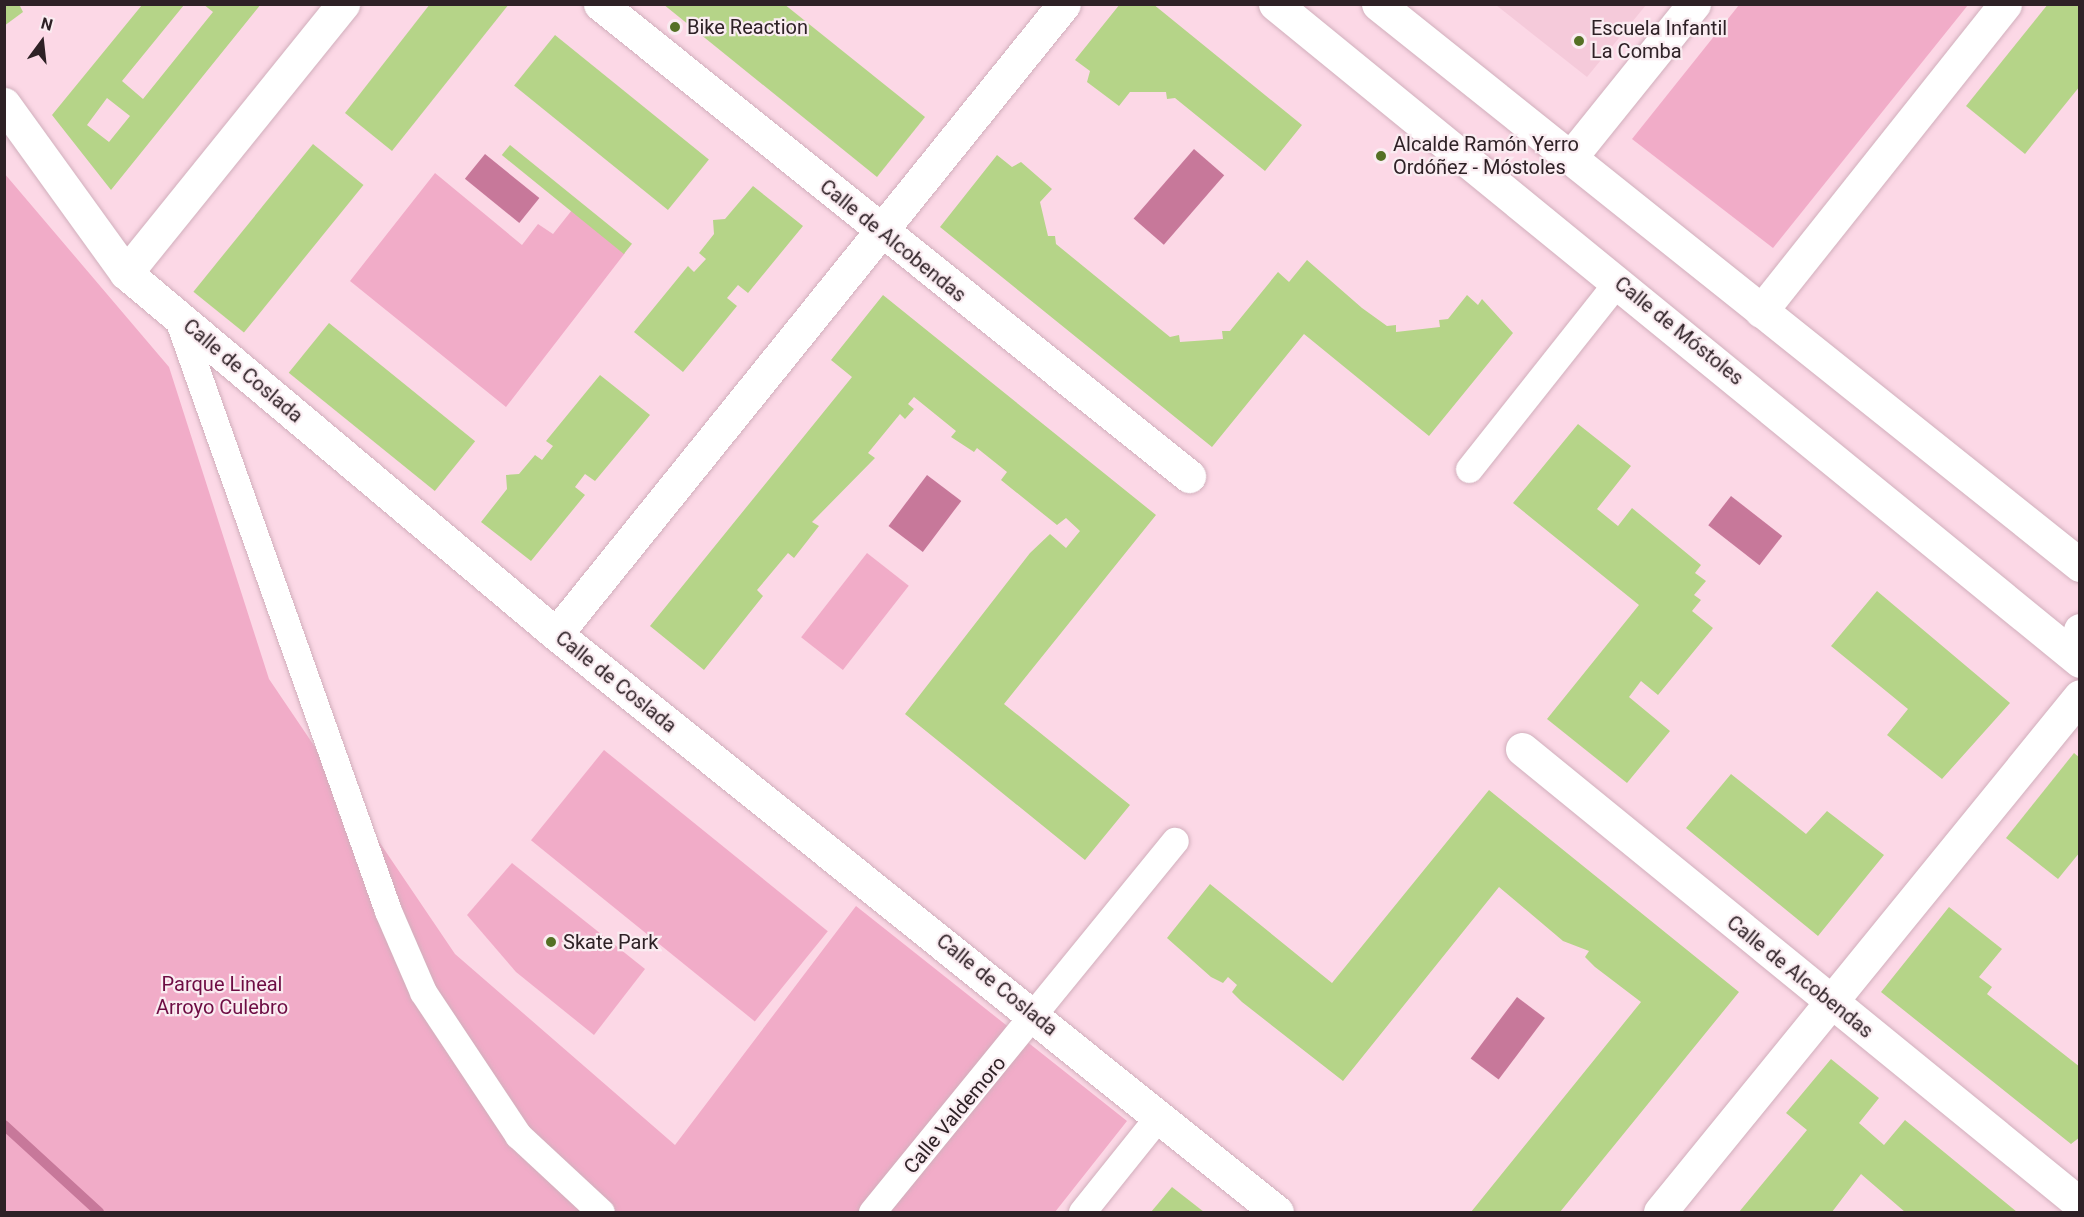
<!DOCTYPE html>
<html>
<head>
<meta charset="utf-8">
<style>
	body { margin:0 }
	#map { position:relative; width:2084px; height:1217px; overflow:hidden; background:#fcd8e6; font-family:Roboto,sans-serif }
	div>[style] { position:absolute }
	.built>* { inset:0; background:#f5cada }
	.green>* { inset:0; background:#f1acc8; transform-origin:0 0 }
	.water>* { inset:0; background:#c7789a; transform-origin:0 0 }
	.stream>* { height:10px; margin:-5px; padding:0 5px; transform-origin:5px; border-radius:5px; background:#c7789a }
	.building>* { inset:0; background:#b5d488; transform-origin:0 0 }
	.roads { filter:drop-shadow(0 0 2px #d1afbc) drop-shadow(0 0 2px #d1afbc) }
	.pedestrian>* { height:27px; margin:-13.5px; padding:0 13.5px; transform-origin:13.5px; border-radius:13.5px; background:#fff }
	.minor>* { height:33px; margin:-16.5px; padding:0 16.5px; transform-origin:16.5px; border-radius:16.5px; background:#fff }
	.secondary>* { height:33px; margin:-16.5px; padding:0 16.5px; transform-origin:16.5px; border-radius:16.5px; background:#fff }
	.dots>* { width:16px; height:16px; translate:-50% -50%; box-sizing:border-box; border:3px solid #faecf1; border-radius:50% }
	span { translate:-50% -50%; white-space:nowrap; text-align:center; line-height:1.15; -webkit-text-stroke:4.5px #faecf1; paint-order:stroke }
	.poi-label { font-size:20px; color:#2e2126 }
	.left { translate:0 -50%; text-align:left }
	.street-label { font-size:20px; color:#2e2126 }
	.park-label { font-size:20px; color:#6d0c43 }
	.frame { position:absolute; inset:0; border:6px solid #2e2126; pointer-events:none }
	.north { position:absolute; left:12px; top:12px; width:60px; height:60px; -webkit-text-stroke:4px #faecf1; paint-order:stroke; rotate:15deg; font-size:16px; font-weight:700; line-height:24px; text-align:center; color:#2e2126 }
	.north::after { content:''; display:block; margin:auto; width:21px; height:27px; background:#2e2126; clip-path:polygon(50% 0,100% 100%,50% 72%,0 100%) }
</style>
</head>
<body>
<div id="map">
	<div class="built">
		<div style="clip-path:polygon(1496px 5px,1646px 5px,1587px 77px)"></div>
	</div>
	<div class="green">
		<div style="clip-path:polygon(1739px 5px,1968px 5px,1773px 248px,1632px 139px)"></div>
		<div style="clip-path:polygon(4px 173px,169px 367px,269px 679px,455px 954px,675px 1145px,856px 906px,1127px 1121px,1055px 1212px,5px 1212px)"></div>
		<div style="clip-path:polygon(435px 173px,522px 245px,538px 224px,553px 234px,572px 210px,625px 253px,506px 407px,350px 281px)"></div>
		<div style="left:867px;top:553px;width:53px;height:107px;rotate:38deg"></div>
		<div style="left:604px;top:750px;width:288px;height:116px;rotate:39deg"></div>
		<div style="clip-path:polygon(512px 863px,645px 969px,594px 1035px,516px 972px,467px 915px)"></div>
	</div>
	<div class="water">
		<div style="left:1194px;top:149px;width:40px;height:92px;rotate:41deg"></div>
		<div style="left:485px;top:154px;width:70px;height:32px;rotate:39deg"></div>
		<div style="left:927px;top:475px;width:43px;height:64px;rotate:37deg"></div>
		<div style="left:1731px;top:496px;width:65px;height:37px;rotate:38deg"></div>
		<div style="left:1517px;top:997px;width:35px;height:77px;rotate:37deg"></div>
	</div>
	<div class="stream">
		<div style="left:4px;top:1125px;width:129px;rotate:42.5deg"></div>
	</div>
	<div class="building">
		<div style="clip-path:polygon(4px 4px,19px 4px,23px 12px,4px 26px)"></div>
		<div style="clip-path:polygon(evenodd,203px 4px,261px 4px,111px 190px,52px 115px,142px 5px,184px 5px,122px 81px,143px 99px,213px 12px,203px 4px,107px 98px,130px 116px,109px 142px,87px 125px,107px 98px)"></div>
		<div style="clip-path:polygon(430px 4px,509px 4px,392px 151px,345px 113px)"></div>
		<div style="clip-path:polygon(663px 4px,784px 4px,925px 117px,877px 177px)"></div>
		<div style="clip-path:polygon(1120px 4px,1153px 4px,1302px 125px,1265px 171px,1175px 98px,1167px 99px,1166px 92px,1130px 92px,1119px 106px,1087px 82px,1090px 71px,1075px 60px)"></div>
		<div style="clip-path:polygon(2048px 4px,2080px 4px,2080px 86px,2025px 154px,1966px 106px)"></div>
		<div style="left:555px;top:35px;width:198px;height:65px;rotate:39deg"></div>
		<div style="left:313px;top:144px;width:65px;height:190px;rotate:39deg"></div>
		<div style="left:510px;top:145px;width:157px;height:13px;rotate:39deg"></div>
		<div style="clip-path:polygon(997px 155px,1012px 167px,1021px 162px,1052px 189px,1040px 202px,1048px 236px,1055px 236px,1056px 244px,1170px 337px,1179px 335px,1180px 342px,1223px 339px,1222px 331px,1230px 331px,1278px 272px,1289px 282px,1307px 260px,1362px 308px,1387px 326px,1396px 325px,1396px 332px,1440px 327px,1439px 320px,1448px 319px,1467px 295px,1478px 305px,1482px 299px,1513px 333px,1429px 436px,1304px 334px,1212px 447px,940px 227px)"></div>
		<div style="clip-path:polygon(753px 186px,803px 226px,748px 293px,738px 285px,727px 298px,737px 306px,683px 372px,634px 332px,688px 266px,694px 272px,706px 259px,699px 253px,714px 234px,713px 220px,725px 219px)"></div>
		<div style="clip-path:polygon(883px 295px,1156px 515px,1004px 704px,1130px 805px,1085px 860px,905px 714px,1030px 553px,1050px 534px,1066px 548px,1080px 531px,1066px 518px,1057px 525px,1001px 480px,1007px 472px,977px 448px,974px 452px,951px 437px,956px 431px,914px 397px,908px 404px,914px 409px,905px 419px,900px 414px,868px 453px,875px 458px,812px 522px,819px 526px,794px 558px,788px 553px,757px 590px,763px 596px,704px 670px,650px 626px,852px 377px,831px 360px)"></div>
		<div style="left:329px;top:323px;width:188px;height:64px;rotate:39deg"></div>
		<div style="clip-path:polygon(600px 375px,650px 415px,595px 481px,585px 474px,575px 487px,585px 495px,531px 561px,481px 522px,507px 489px,506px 475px,519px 474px,535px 455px,542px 460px,553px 446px,546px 441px)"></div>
		<div style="clip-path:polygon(1578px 424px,1631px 466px,1597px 509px,1618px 526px,1632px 508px,1701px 565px,1695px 573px,1706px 581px,1694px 595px,1701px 600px,1692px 611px,1713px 628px,1658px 695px,1641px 681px,1629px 697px,1670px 731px,1627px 783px,1547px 719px,1639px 605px,1513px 503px)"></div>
		<div style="clip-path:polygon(1877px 591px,2010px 703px,1942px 779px,1887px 735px,1908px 709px,1831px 646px)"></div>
		<div style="clip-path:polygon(2074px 753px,2080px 758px,2080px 852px,2058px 879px,2006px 838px)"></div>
		<div style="clip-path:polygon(1731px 774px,1806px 834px,1827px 811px,1884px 855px,1818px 936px,1686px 828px)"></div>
		<div style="clip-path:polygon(1489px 790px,1739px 992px,1560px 1212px,1471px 1212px,1641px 1002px,1595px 967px,1585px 957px,1589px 951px,1563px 941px,1499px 887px,1343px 1081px,1242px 1002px,1232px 992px,1237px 985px,1228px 977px,1223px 983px,1211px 977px,1167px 938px,1210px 884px,1332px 983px)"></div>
		<div style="clip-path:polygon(1949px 907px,2002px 949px,1979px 977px,1992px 987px,1987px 994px,2080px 1067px,2080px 1137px,2071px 1144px,1881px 992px)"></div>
		<div style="clip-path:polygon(1831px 1059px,1879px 1098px,1859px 1123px,1884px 1145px,1905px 1120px,2017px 1212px,1905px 1212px,1861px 1174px,1832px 1212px,1739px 1212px,1807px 1130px,1786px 1113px)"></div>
		<div style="clip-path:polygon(1172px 1187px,1204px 1212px,1151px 1212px)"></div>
	</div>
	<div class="roads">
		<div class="pedestrian">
			<div style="left:177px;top:316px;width:631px;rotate:70.47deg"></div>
			<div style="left:388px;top:911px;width:88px;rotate:66.6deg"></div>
			<div style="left:423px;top:992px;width:172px;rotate:56.4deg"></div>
			<div style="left:518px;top:1135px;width:113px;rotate:42.9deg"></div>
			<div style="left:1469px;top:469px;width:240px;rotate:-51.6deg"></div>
			<div style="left:872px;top:1212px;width:479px;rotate:-50.8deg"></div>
			<div style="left:1082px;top:1212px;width:123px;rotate:-51.3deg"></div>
		</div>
		<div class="minor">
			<div style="left:600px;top:4px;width:755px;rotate:38.71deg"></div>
			<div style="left:4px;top:104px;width:208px;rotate:54.2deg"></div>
			<div style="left:126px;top:273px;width:561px;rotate:40.01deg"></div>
			<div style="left:556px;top:634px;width:924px;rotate:38.72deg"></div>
			<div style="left:1570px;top:158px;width:198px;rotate:-51.2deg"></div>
			<div style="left:126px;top:273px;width:346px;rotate:-51.1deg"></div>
			<div style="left:1761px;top:311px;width:392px;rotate:-51.5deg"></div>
			<div style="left:2080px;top:630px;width:24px;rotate:90deg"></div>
			<div style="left:556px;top:634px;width:809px;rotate:-51.12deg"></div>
			<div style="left:1522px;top:749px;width:720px;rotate:39.19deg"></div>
			<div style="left:1660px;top:1212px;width:665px;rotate:-50.86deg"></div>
		</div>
		<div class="secondary">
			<div style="left:1275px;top:4px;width:1039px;rotate:39.22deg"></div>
			<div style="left:1378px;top:4px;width:899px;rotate:38.63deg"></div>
		</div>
	</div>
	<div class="dots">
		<div style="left:675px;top:27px;background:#547024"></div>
		<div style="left:1579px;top:41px;background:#547024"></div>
		<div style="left:1381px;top:156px;background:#547024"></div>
		<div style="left:551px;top:942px;background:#547024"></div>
	</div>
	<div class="poi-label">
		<span class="left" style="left:687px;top:27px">Bike Reaction</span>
		<span class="left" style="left:1591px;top:40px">Escuela Infantil<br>La Comba</span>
		<span class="left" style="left:1393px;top:156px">Alcalde Ramón Yerro<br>Ordóñez - Móstoles</span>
		<span class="left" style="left:563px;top:942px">Skate Park</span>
	</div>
	<div class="street-label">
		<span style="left:893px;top:241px;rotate:39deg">Calle de Alcobendas</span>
		<span style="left:1679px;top:331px;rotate:39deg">Calle de Móstoles</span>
		<span style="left:243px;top:371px;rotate:40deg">Calle de Coslada</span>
		<span style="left:616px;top:682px;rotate:39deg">Calle de Coslada</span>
		<span style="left:1800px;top:977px;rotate:39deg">Calle de Alcobendas</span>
		<span style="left:997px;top:985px;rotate:39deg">Calle de Coslada</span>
		<span style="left:955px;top:1115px;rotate:-50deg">Calle Valdemoro</span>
	</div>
	<div class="park-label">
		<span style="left:222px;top:996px">Parque Lineal<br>Arroyo Culebro</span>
	</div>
	<div class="frame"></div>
	<div class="north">N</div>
</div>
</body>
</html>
